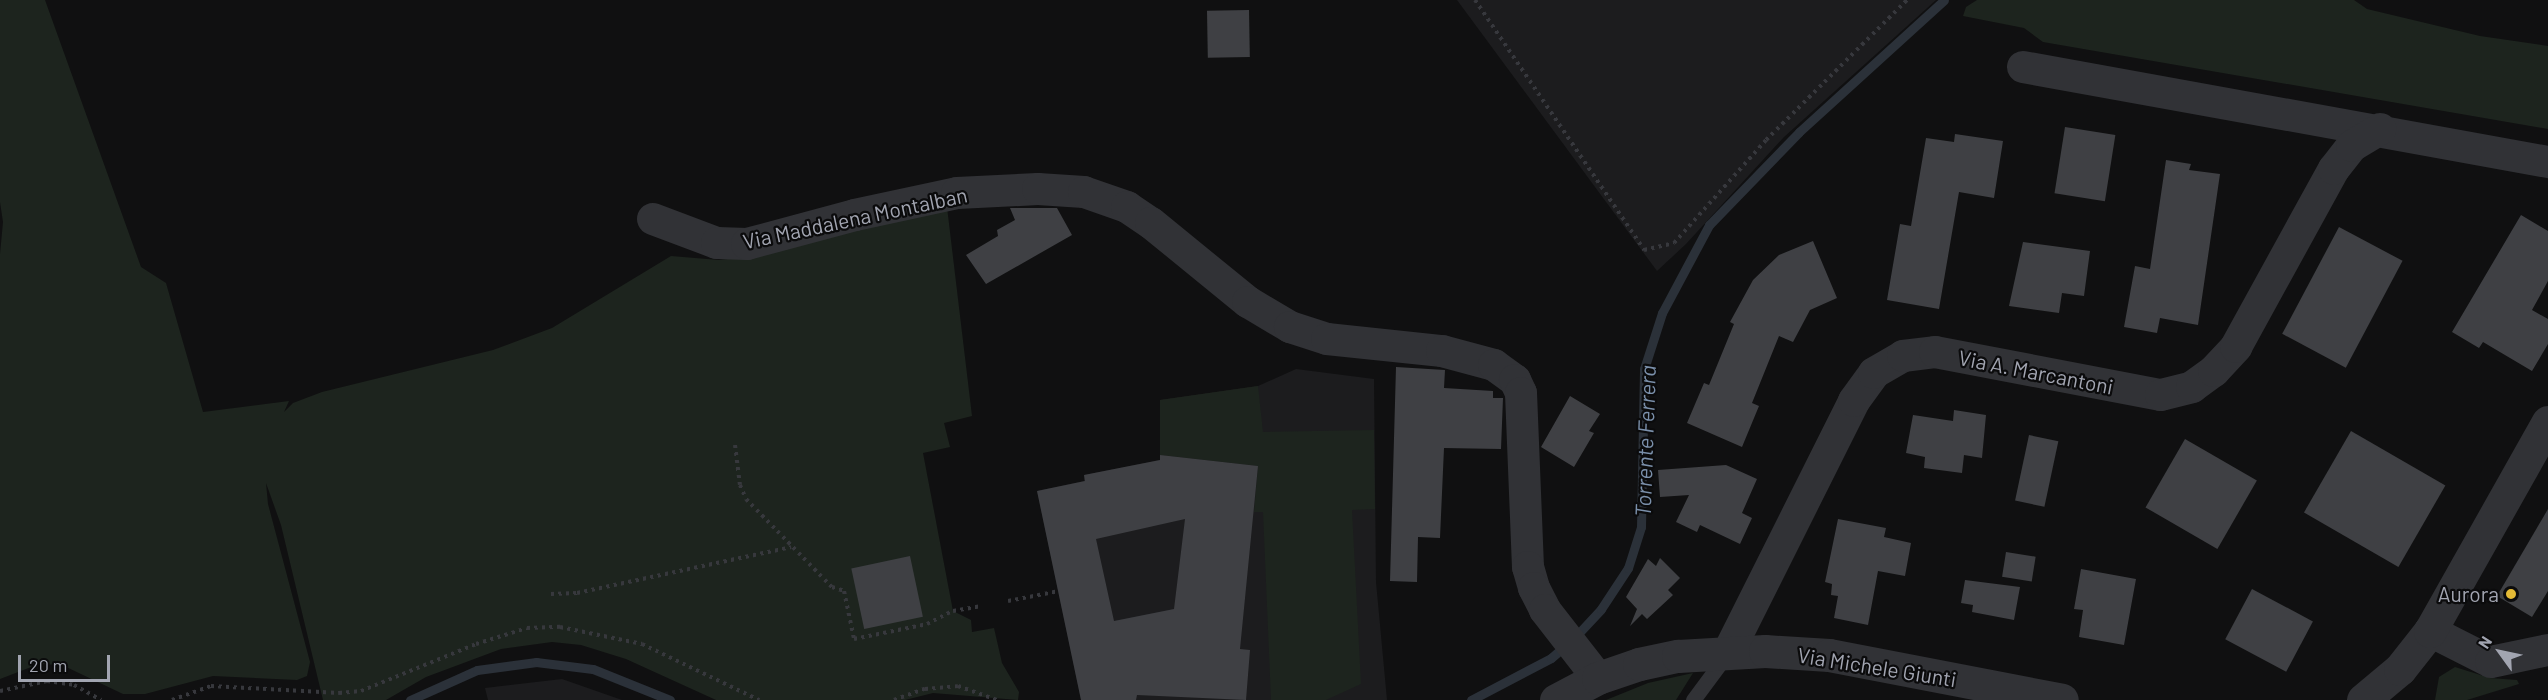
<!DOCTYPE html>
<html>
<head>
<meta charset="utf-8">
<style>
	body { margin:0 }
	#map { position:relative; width:2548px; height:700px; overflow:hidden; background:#101011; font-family:Barlow,sans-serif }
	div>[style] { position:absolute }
	.built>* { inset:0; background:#1c1c1e }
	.green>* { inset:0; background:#1d241e }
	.stream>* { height:9px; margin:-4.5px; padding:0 4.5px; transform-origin:4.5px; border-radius:4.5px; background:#2b3139 }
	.building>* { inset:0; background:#3f4044; transform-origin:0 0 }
	.path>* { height:4px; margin-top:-2px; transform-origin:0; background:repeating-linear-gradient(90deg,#37383d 0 3px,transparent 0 7.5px) }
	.service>* { height:15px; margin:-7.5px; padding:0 7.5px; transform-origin:7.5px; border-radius:7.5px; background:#313236 }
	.minor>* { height:32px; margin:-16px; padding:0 16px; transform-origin:16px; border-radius:16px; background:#313236 }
	.tertiary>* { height:33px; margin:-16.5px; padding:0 16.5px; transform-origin:16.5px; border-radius:16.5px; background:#313236 }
	.dots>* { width:16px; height:16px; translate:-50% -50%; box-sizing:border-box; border:3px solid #0b0b0c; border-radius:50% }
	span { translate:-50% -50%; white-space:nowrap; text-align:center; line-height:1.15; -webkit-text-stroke:4.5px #0b0b0c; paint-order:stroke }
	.street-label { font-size:21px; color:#a2a5b1 }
	.poi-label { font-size:21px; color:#a2a5b1 }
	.right { translate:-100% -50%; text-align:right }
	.water-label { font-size:22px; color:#7b90ab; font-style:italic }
	.north { position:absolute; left:2470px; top:622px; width:60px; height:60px; -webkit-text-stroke:4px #0b0b0c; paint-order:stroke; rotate:303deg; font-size:16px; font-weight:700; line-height:24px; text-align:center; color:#a2a5b1 }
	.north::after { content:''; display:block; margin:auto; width:21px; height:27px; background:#a2a5b1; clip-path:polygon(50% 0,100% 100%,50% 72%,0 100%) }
	.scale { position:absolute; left:18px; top:655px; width:92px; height:27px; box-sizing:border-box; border:3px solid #a2a5b1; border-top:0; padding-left:8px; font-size:18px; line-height:21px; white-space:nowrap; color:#a2a5b1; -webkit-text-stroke:4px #0b0b0c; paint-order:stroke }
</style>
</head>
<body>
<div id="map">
	<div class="built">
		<div style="clip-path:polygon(1457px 0,1936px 0,1784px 137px,1686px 244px,1657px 271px)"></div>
		<div style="clip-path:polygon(1296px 369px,1374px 379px,1376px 582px,1387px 700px,1081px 700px,1037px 491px,1084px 481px,1084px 475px,1160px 460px,1160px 400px,1258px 386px)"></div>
		<div style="clip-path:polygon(562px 679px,622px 700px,488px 700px,485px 688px)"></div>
	</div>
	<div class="green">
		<div style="clip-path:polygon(0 0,45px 0,141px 267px,166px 283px,203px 412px,289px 401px,284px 412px,293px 403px,322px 392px,493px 350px,552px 328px,671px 256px,719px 260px,744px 257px,947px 207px,972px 416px,944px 423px,950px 447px,923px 453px,953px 611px,971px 620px,972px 632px,994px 628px,1002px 663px,1019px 692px,1018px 700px,933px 693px,905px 700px,716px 700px,626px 659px,581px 645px,552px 642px,501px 649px,426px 677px,386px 700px,323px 700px,281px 525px,266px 483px,268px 504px,310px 662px,307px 676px,297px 680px,213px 676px,145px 694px,123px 694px,62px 665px,39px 664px,0 679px,0 254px,3px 222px,0 202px)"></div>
		<div style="clip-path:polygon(1977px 0,2354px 0,2367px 9px,2480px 36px,2548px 46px,2548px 129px,2043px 42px,2024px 28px,1963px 16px,1966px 7px)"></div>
		<div style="clip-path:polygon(1258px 386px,1263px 432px,1374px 430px,1375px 509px,1352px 510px,1361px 684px,1326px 700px,1271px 700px,1263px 512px,1254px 512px,1258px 466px,1160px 455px,1160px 400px)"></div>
		<div style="clip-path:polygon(2455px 667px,2490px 678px,2517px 680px,2519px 684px,2467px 700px,2435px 700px,2439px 677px)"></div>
		<div style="clip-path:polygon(1693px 673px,1676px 700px,1606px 700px,1648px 683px)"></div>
	</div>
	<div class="stream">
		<div style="left:410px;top:700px;width:73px;rotate:-24.1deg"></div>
		<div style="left:477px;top:670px;width:60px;rotate:-7.7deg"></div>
		<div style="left:536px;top:662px;width:57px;rotate:7deg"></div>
		<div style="left:593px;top:669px;width:83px;rotate:21.9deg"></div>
		<div style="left:1471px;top:700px;width:90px;rotate:-27.7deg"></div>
		<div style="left:1551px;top:658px;width:35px;rotate:-41deg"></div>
		<div style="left:1577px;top:635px;width:35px;rotate:-47deg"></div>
		<div style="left:1601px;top:609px;width:49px;rotate:-56.6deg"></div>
		<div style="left:1628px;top:568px;width:43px;rotate:-72.4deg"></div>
		<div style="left:1641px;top:527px;width:158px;rotate:-88.9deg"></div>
		<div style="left:1644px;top:369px;width:59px;rotate:-72.2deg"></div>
		<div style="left:1662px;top:313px;width:100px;rotate:-61.9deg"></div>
		<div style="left:1709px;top:225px;width:129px;rotate:-45.9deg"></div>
		<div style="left:1799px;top:132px;width:196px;rotate:-42.3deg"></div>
	</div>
	<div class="building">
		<div style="left:1249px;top:10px;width:47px;height:42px;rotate:89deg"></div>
		<div style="left:2065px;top:127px;width:51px;height:67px;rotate:9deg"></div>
		<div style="clip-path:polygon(1955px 134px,2003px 141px,1994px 198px,1959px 192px,1939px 309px,1887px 300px,1900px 224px,1911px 226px,1926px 138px,1954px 142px)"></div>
		<div style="clip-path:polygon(2166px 160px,2191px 164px,2189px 170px,2220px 174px,2198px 325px,2160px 318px,2157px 333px,2124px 327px,2135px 266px,2150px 269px)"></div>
		<div style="clip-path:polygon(1010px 208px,1057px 208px,1072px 235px,986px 284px,966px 255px,998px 236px,997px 230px,1015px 220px)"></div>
		<div style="clip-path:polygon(2521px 215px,2548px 231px,2548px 281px,2532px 310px,2548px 319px,2548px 344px,2532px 371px,2483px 342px,2479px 348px,2452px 332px)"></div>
		<div style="left:2339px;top:227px;width:72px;height:121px;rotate:28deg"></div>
		<div style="clip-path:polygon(1813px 241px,1837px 298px,1810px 310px,1793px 342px,1779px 336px,1752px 403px,1759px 406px,1742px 447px,1687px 423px,1704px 383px,1709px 385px,1734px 324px,1730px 322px,1753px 280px,1779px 255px)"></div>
		<div style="clip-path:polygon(2023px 242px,2090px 251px,2084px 296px,2062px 293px,2059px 313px,2009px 306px)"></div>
		<div style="clip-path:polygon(1396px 367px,1445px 370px,1444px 388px,1493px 391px,1493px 398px,1503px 398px,1501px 449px,1444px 448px,1440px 538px,1418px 537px,1417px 582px,1390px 581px)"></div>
		<div style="clip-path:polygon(1570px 396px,1600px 414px,1589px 431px,1594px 433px,1574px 467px,1541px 447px)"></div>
		<div style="clip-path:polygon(1954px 410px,1986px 415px,1982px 458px,1964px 455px,1962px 473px,1924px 468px,1925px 457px,1906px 453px,1913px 415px,1953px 421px)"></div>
		<div style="left:2351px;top:431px;width:109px;height:94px;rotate:30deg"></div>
		<div style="left:2029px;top:435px;width:30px;height:67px;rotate:12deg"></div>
		<div style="left:2185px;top:439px;width:83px;height:79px;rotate:30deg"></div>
		<div style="clip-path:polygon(evenodd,1160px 455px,1258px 466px,1240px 649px,1250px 650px,1246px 700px,1137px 695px,1136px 700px,1081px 700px,1037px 491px,1085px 481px,1084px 475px,1160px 460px,1160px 455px,1185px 519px,1174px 609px,1114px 621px,1096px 539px,1185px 519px)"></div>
		<div style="clip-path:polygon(1726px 465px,1757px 479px,1742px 513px,1752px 518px,1740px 544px,1700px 525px,1697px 532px,1676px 522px,1689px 495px,1660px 497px,1658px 470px)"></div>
		<div style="clip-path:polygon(2548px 509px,2548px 591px,2532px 617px,2497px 596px)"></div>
		<div style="clip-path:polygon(1838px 519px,1886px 528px,1884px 537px,1911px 543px,1905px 576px,1878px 571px,1868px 625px,1834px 618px,1838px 596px,1831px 595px,1832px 584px,1825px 582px)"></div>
		<div style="left:2006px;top:552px;width:30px;height:25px;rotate:9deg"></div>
		<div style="left:910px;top:556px;width:62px;height:60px;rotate:78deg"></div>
		<div style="clip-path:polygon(1660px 558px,1680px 578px,1668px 590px,1673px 595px,1647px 619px,1642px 614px,1630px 626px,1637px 609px,1626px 597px,1648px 559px,1656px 566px)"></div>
		<div style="clip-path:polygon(2081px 569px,2136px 579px,2124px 645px,2079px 637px,2083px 610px,2074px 609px)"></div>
		<div style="clip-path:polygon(1965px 580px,2020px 587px,2014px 620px,1972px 612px,1973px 605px,1961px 603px)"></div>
		<div style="left:2252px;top:589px;width:69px;height:57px;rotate:28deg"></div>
	</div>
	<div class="path">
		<div style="left:1475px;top:0;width:302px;rotate:55.9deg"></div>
		<div style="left:1644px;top:250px;width:31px;rotate:-13deg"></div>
		<div style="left:1674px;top:243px;width:138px;rotate:-48.2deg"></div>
		<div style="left:1766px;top:140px;width:199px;rotate:-44.8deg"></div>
		<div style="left:735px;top:445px;width:40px;rotate:82.9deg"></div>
		<div style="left:740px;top:485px;width:15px;rotate:67deg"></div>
		<div style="left:746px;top:499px;width:123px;rotate:45.7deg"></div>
		<div style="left:832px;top:587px;width:13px;rotate:18deg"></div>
		<div style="left:844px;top:591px;width:49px;rotate:78.2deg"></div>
		<div style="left:854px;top:639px;width:75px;rotate:-11.6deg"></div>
		<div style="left:927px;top:624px;width:29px;rotate:-27deg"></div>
		<div style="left:953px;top:611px;width:29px;rotate:-10deg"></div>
		<div style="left:551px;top:594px;width:26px;rotate:-2deg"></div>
		<div style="left:577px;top:593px;width:219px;rotate:-12.1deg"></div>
		<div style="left:1008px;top:601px;width:52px;rotate:-11.1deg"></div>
		<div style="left:0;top:691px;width:48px;rotate:-12deg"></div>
		<div style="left:47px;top:681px;width:27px;rotate:8deg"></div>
		<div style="left:74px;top:685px;width:31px;rotate:29deg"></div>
		<div style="left:172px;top:700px;width:41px;rotate:-19.7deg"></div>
		<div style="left:211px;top:686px;width:128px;rotate:3.1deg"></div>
		<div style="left:339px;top:693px;width:22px;rotate:-5deg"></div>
		<div style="left:361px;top:691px;width:124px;rotate:-22.2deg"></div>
		<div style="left:476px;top:644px;width:53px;rotate:-17.4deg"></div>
		<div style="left:527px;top:628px;width:33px;rotate:-2deg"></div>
		<div style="left:560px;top:627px;width:84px;rotate:11.7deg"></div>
		<div style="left:642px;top:644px;width:130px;rotate:25.6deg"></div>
		<div style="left:894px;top:700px;width:33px;rotate:-20deg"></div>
		<div style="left:925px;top:689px;width:33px;rotate:-5deg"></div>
		<div style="left:958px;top:686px;width:41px;rotate:19.7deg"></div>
	</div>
	<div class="service">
		<div style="left:1693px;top:700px;width:57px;rotate:-53.5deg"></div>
	</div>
	<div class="minor">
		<div style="left:2023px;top:67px;width:534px;rotate:10.26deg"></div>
		<div style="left:653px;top:219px;width:68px;rotate:20.6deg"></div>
		<div style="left:717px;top:243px;width:30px;rotate:2deg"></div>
		<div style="left:747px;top:244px;width:112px;rotate:-15deg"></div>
		<div style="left:855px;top:215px;width:104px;rotate:-12.2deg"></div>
		<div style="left:957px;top:193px;width:81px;rotate:-2.8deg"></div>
		<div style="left:1038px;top:189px;width:46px;rotate:3.7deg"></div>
		<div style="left:1084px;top:192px;width:46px;rotate:19.2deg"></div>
		<div style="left:1127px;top:207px;width:29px;rotate:34deg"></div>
		<div style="left:1151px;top:223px;width:125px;rotate:39.2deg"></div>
		<div style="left:1248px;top:302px;width:49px;rotate:30.8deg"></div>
		<div style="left:1290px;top:327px;width:39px;rotate:18deg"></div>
		<div style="left:1327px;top:339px;width:116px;rotate:6deg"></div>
		<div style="left:1442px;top:351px;width:54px;rotate:15.1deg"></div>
		<div style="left:1494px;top:365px;width:26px;rotate:36deg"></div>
		<div style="left:1515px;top:380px;width:14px;rotate:65deg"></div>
		<div style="left:1521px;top:393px;width:174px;rotate:87.7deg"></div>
		<div style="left:1528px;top:567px;width:22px;rotate:74deg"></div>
		<div style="left:1534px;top:588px;width:25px;rotate:63deg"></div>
		<div style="left:1545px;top:610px;width:86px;rotate:52.1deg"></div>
		<div style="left:2430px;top:631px;width:68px;rotate:26.9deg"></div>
		<div style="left:2491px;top:662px;width:58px;rotate:-11.9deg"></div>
		<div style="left:1729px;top:651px;width:280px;rotate:-63.4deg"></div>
		<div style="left:1854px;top:401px;width:34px;rotate:-54deg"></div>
		<div style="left:1874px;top:373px;width:34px;rotate:-30deg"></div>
		<div style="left:1903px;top:356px;width:32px;rotate:-7deg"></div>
		<div style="left:1935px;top:352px;width:230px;rotate:10.8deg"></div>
		<div style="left:2161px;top:395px;width:32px;rotate:-14deg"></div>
		<div style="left:2192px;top:387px;width:27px;rotate:-36deg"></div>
		<div style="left:2214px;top:371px;width:33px;rotate:-47deg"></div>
		<div style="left:2236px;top:347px;width:203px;rotate:-61.2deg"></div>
		<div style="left:2334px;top:169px;width:29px;rotate:-52deg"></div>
		<div style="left:2352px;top:146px;width:33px;rotate:-31deg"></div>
	</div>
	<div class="tertiary">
		<div style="left:1556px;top:700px;width:47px;rotate:-27.6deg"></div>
		<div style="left:1598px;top:678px;width:43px;rotate:-18.9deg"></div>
		<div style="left:1639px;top:664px;width:40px;rotate:-12deg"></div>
		<div style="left:1678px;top:656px;width:87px;rotate:-3.3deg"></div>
		<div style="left:1765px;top:651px;width:64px;rotate:3.6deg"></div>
		<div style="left:1829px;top:655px;width:237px;rotate:10.9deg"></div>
		<div style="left:2363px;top:700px;width:48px;rotate:-40deg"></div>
		<div style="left:2400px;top:669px;width:48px;rotate:-51.7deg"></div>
		<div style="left:2430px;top:631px;width:240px;rotate:-60.6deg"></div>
	</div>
	<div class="dots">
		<div style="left:2511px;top:594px;background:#e4ba36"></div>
	</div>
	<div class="street-label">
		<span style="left:855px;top:218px;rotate:-12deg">Via Maddalena Montalban</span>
		<span style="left:2036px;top:372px;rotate:11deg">Via A. Marcantoni</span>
		<span style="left:1877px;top:667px;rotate:9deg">Via Michele Giunti</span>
	</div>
	<div class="poi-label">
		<span class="right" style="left:2499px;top:594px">Aurora</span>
	</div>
	<div class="water-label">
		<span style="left:1645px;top:441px;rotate:-88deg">Torrente Ferrera</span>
	</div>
	<div class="north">N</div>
	<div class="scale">20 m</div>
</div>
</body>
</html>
